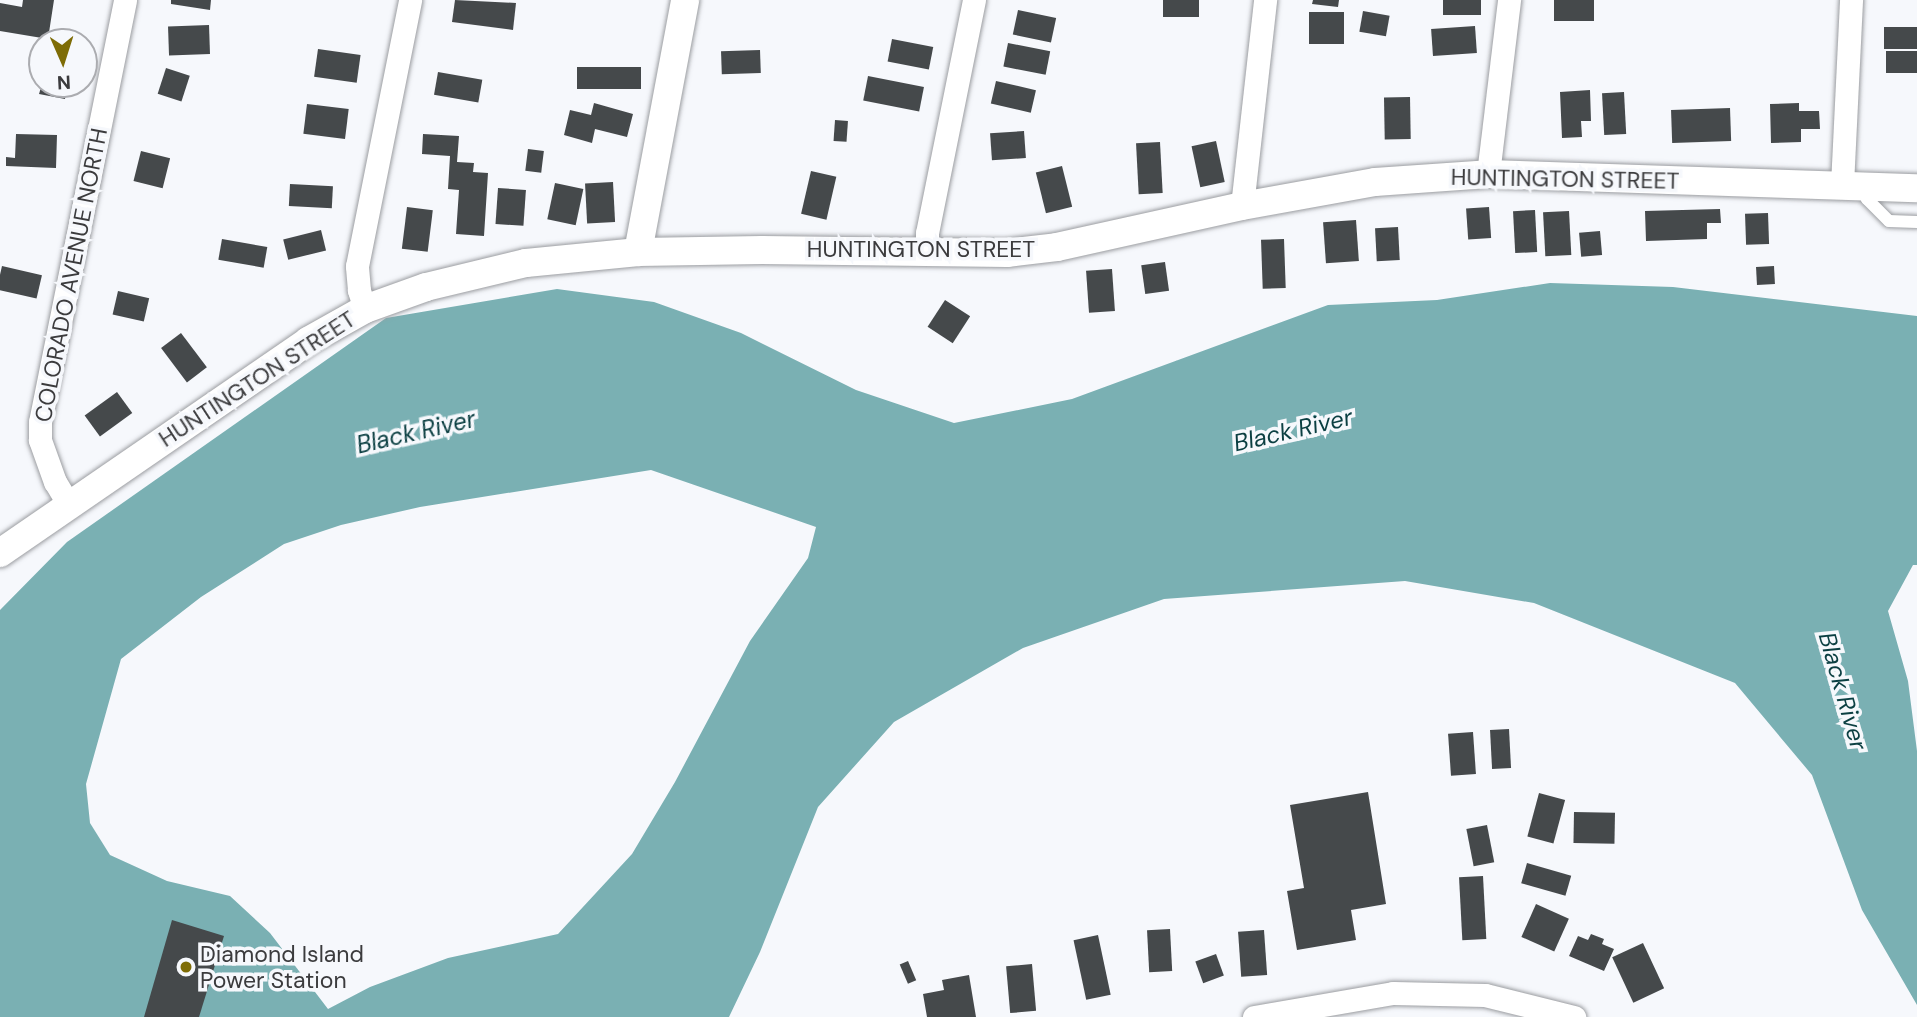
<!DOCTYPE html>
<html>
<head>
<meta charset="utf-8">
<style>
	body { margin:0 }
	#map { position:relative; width:1917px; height:1017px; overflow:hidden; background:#f6f8fc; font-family:"DM Sans",sans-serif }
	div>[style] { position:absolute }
	.water>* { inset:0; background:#7ab0b3 }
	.building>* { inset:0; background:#45494b; transform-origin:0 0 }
	.roads { filter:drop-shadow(0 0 2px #9b9da1) drop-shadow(0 0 2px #9b9da1) }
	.service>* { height:12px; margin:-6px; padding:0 6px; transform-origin:6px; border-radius:6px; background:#fff }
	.minor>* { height:23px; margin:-11.5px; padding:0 11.5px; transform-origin:11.5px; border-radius:11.5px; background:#fff }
	.tertiary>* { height:28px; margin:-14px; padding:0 14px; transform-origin:14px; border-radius:14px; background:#fff }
	.dots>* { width:19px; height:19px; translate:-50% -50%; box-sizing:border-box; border:4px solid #f6f8fc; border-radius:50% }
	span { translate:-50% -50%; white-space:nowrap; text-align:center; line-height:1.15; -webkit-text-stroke:7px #f6f8fc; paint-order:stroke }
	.street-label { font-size:23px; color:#3b3b3d }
	.poi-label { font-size:23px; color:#3b3b3d }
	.left { translate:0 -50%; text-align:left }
	.water-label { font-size:24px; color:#0b3f42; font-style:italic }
	.north { position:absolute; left:28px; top:28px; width:70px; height:70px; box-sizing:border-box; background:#f6f8fc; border:2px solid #abacb0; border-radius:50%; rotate:177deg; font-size:19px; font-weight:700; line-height:28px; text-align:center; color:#3b3b3d }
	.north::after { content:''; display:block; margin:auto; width:24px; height:32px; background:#7e6c06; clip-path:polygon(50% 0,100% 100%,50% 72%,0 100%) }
</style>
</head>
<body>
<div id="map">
	<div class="water">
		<div style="clip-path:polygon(evenodd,1550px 283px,1673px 287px,1917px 316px,1917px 565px,1913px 565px,1888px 611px,1908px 681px,1917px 751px,1917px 1005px,1862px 910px,1812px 775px,1735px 683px,1534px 603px,1405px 581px,1164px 599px,1023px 648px,894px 722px,818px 807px,760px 952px,729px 1017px,0 1017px,0 610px,67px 542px,386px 318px,557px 289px,654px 302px,741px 333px,856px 390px,954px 423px,1072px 399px,1328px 305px,1437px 300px,1550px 283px,651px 470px,816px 527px,808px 558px,750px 641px,675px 782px,632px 854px,558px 934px,448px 958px,370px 987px,328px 1009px,270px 933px,230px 896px,167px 881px,110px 855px,90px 823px,86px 784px,121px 659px,201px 597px,284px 544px,341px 525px,420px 507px,651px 470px)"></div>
	</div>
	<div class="building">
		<div style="clip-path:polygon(23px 0,54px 0,48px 39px,0 31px,0 3px,22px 7px)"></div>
		<div style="clip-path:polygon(171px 0,211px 0,210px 10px,171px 4px)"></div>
		<div style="clip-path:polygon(455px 0,516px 3px,513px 30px,452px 22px)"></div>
		<div style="left:1163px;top:0;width:36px;height:17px"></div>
		<div style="clip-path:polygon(1313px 0,1339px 0,1338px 7px,1312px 4px)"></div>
		<div style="left:1443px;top:0;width:38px;height:15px"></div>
		<div style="left:1554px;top:0;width:40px;height:21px"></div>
		<div style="left:1018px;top:10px;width:39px;height:25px;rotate:12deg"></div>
		<div style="left:1363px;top:11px;width:27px;height:21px;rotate:10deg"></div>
		<div style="left:1309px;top:12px;width:35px;height:32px"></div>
		<div style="left:209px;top:25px;width:29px;height:41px;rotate:88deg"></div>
		<div style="left:1475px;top:26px;width:27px;height:44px;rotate:86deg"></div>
		<div style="left:1917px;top:27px;width:22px;height:33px;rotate:90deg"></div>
		<div style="left:892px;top:39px;width:42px;height:23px;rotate:11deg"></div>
		<div style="left:1008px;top:43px;width:43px;height:24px;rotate:11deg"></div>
		<div style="left:318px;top:49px;width:43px;height:28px;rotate:8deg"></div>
		<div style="left:760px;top:50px;width:23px;height:39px;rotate:88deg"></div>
		<div style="left:1917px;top:51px;width:22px;height:31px;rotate:90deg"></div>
		<div style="left:577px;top:67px;width:64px;height:22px"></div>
		<div style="left:166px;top:68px;width:25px;height:27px;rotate:18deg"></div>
		<div style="left:438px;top:72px;width:45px;height:23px;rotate:10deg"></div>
		<div style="left:868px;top:76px;width:57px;height:25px;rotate:11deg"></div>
		<div style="left:996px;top:81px;width:41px;height:23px;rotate:13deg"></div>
		<div style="clip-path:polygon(42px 84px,67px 84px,65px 99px,39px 94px)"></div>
		<div style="clip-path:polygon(1590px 90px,1591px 121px,1581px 121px,1582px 137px,1562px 138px,1560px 92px)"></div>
		<div style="left:1624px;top:92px;width:42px;height:22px;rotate:87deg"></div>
		<div style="left:1410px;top:97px;width:42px;height:26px;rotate:89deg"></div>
		<div style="clip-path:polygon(594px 103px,633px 114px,627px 137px,595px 129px,592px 143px,564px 135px,570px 110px,591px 115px)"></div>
		<div style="clip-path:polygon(1799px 103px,1799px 111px,1819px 111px,1820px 129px,1801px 129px,1801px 142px,1771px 143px,1770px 104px)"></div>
		<div style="left:307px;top:104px;width:42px;height:30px;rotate:7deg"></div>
		<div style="left:1730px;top:108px;width:33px;height:59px;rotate:88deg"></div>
		<div style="left:835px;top:120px;width:13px;height:21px;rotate:4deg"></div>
		<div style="left:1024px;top:131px;width:27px;height:34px;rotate:86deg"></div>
		<div style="clip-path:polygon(16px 134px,57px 135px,56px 168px,6px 166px,6px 157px,15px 158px)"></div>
		<div style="clip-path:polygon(423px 134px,459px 136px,457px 162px,474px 163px,473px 172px,488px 173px,484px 236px,456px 234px,459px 190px,448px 189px,450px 156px,422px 154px)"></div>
		<div style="left:1216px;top:141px;width:42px;height:25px;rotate:78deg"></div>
		<div style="left:1160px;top:142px;width:51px;height:24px;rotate:87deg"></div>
		<div style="left:528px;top:149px;width:16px;height:22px;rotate:7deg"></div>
		<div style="left:141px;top:151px;width:30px;height:31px;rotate:14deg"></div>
		<div style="left:1062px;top:166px;width:42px;height:27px;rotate:76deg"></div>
		<div style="left:811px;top:171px;width:26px;height:44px;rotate:13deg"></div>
		<div style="left:613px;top:182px;width:40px;height:28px;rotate:87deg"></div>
		<div style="left:555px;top:183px;width:29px;height:37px;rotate:12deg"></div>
		<div style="left:290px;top:184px;width:43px;height:22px;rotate:3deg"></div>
		<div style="left:498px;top:188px;width:28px;height:36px;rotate:4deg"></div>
		<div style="left:407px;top:207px;width:26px;height:42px;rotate:7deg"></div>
		<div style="left:1489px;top:207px;width:31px;height:23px;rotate:86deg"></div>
		<div style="clip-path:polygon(1720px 209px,1721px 223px,1707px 223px,1707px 239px,1646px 241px,1645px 211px)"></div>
		<div style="left:1535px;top:210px;width:42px;height:22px;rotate:87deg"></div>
		<div style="left:1569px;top:211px;width:44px;height:26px;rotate:87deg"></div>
		<div style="left:1768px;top:213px;width:31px;height:23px;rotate:88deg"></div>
		<div style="left:1356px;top:220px;width:41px;height:33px;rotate:86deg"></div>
		<div style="left:1398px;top:227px;width:33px;height:23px;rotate:87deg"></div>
		<div style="left:321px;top:230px;width:21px;height:39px;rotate:76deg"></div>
		<div style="left:1600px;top:231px;width:24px;height:21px;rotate:85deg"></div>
		<div style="left:222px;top:239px;width:46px;height:21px;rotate:10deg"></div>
		<div style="left:1284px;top:239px;width:49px;height:23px;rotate:88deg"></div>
		<div style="left:1165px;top:262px;width:29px;height:24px;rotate:82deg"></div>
		<div style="left:2px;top:266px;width:41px;height:24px;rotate:13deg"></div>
		<div style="left:1774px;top:266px;width:18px;height:18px;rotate:87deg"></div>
		<div style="left:1112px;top:269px;width:42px;height:26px;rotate:86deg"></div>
		<div style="left:118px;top:291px;width:32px;height:24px;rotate:13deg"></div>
		<div style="left:945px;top:300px;width:30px;height:32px;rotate:33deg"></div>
		<div style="left:181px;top:333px;width:43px;height:25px;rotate:53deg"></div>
		<div style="left:117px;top:392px;width:26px;height:40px;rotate:54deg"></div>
		<div style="left:1509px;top:729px;width:39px;height:19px;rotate:87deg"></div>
		<div style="left:1473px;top:732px;width:42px;height:25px;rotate:86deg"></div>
		<div style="clip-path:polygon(1368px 792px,1386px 904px,1351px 910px,1356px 940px,1297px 950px,1287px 891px,1304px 888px,1290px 805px)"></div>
		<div style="left:1539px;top:793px;width:27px;height:45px;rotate:15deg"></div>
		<div style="left:1574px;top:812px;width:41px;height:31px;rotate:1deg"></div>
		<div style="left:1487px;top:825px;width:38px;height:21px;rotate:79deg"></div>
		<div style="left:1527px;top:863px;width:46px;height:21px;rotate:16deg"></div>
		<div style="left:1483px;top:876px;width:63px;height:24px;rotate:87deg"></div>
		<div style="left:1536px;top:904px;width:36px;height:36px;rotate:24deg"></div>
		<div style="clip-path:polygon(172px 920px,224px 936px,199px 1017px,144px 1017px)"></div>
		<div style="left:1170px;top:929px;width:42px;height:23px;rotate:87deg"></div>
		<div style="left:1264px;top:930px;width:45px;height:26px;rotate:86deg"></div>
		<div style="clip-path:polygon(1591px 934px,1604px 939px,1602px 944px,1614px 949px,1604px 971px,1569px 956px,1578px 936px,1588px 940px)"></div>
		<div style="left:1098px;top:935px;width:61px;height:25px;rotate:78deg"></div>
		<div style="left:1643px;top:943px;width:50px;height:34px;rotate:65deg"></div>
		<div style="left:1216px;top:954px;width:23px;height:22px;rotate:70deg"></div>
		<div style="left:908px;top:961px;width:21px;height:9px;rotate:67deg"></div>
		<div style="left:1032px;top:964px;width:47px;height:26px;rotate:85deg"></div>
		<div style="clip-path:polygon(969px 975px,976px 1017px,927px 1017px,923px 994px,944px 990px,942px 980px)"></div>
	</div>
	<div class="roads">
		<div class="service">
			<div style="left:1860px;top:186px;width:15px;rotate:62deg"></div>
			<div style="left:1867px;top:199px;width:31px;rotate:45deg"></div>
			<div style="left:1889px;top:221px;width:28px;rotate:2deg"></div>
		</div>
		<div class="minor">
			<div style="left:1488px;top:174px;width:175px;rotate:-83.1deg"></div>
			<div style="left:1842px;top:185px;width:185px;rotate:-87.2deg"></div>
			<div style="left:1242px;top:206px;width:207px;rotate:-83.6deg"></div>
			<div style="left:927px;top:252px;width:19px;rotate:-90deg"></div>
			<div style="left:927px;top:233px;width:238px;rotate:-78.6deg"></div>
			<div style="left:365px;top:309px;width:20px;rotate:-108deg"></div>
			<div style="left:359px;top:290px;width:24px;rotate:-95deg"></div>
			<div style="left:357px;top:266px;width:271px;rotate:-78.7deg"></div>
			<div style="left:69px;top:505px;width:27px;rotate:-121deg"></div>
			<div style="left:55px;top:482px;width:45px;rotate:-109.7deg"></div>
			<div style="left:40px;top:440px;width:18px;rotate:-90deg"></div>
			<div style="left:40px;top:422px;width:430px;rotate:-78.6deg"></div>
			<div style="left:1254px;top:1017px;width:141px;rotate:-9.8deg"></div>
			<div style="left:1393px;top:993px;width:92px;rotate:1.2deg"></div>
			<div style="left:1485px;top:995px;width:92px;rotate:13.9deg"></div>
		</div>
		<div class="tertiary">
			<div style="left:638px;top:252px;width:256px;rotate:-79.4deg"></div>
			<div style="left:0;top:553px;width:374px;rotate:-34.5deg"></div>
			<div style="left:308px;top:341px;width:65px;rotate:-29.3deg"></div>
			<div style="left:365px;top:309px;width:65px;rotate:-19.8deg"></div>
			<div style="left:426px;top:287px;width:103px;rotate:-13.5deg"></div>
			<div style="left:526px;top:263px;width:113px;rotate:-5.6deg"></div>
			<div style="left:638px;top:252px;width:124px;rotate:-0.9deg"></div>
			<div style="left:762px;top:250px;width:245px;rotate:0.7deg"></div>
			<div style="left:1007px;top:253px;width:50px;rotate:-6.8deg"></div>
			<div style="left:1057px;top:247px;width:189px;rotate:-12.5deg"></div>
			<div style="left:1242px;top:206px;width:135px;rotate:-10.2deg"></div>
			<div style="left:1375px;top:182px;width:113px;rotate:-4deg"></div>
			<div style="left:1488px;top:174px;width:429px;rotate:1.9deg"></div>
		</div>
	</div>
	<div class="dots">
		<div style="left:186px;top:967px;background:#7e6c06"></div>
	</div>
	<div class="street-label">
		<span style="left:1565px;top:179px;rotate:1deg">HUNTINGTON STREET</span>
		<span style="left:921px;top:249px">HUNTINGTON STREET</span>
		<span style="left:71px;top:275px;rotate:-79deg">COLORADO AVENUE NORTH</span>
		<span style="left:257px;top:379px;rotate:-33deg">HUNTINGTON STREET</span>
	</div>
	<div class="poi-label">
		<span class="left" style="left:200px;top:967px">Diamond Island<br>Power Station</span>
	</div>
	<div class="water-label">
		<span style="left:1293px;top:430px;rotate:-13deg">Black River</span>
		<span style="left:416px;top:432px;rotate:-13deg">Black River</span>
		<span style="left:1843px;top:691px;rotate:74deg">Black River</span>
	</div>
	<div class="north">N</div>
</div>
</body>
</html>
